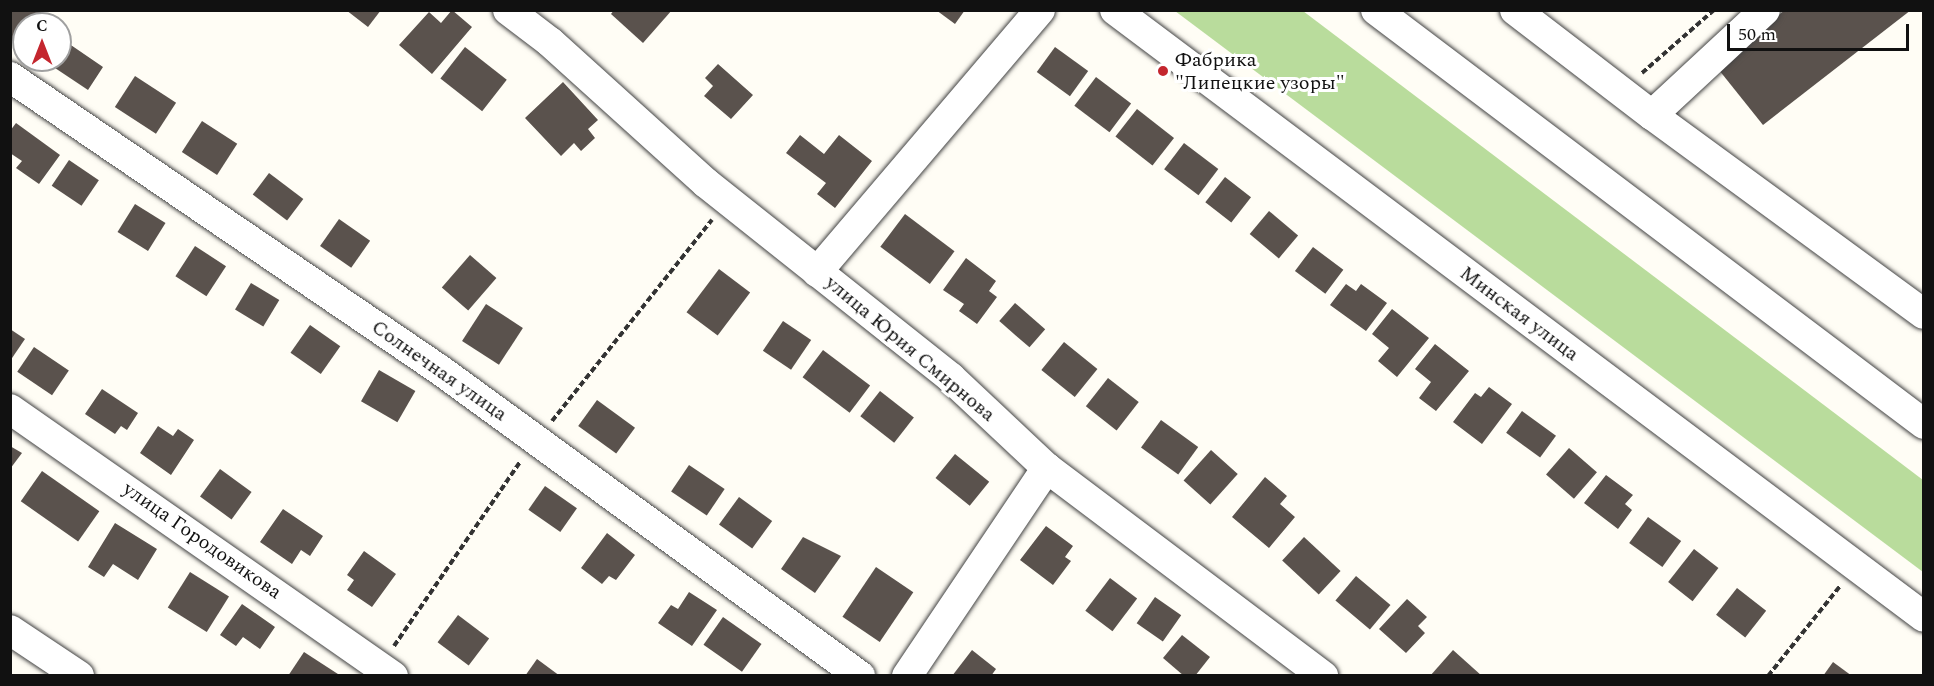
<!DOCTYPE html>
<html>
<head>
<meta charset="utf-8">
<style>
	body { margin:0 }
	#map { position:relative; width:1934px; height:686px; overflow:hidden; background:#fffdf5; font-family:Spectral,serif }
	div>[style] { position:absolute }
	.forest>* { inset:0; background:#b9dc9c }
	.building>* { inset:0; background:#5a524d; transform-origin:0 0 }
	.path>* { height:4px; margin-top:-2px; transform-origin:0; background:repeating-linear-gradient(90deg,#333 0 6px,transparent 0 9px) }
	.roads { filter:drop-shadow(0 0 2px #444) drop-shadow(0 0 2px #444) }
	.minor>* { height:30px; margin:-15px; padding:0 15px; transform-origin:15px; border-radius:15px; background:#fff }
	.dots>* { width:16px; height:16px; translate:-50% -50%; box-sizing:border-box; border:3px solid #fff; border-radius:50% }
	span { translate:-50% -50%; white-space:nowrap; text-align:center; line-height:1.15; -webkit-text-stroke:6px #fff; paint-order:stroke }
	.poi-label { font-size:20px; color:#111 }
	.left { translate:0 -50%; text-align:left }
	.street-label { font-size:20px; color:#111 }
	.frame { position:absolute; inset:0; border:12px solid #111; pointer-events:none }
	.north { position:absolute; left:12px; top:12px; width:60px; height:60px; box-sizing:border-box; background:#fff; border:2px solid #a0a0a0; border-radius:50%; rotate:0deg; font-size:16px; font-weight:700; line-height:24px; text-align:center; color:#111 }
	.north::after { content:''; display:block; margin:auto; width:21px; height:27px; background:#c4262e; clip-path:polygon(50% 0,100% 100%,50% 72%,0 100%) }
	.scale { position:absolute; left:1727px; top:24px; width:182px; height:27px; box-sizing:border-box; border:3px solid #111; border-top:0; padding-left:8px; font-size:18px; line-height:21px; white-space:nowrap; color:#111; -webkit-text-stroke:4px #fff; paint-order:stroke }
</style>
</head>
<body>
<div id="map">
	<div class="forest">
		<div style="clip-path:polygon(1175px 11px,1303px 11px,1923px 480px,1923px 572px)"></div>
	</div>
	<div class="building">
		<div style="clip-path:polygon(10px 10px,38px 10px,52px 20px,49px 24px,24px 24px,24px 49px,10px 40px)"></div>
		<div style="clip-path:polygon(346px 10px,381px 10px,368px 27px)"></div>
		<div style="clip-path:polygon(452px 10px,472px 27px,432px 74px,399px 45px,429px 12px,441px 23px)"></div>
		<div style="clip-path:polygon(614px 10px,672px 10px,643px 43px,611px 14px)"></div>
		<div style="clip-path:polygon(936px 10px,965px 10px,955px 24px)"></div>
		<div style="clip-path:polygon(1785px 10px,1911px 10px,1763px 125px,1715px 65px)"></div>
		<div style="clip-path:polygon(65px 41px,103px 67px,88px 90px,49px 64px,60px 60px)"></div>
		<div style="left:465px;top:47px;width:53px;height:40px;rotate:38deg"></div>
		<div style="left:1055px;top:47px;width:41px;height:31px;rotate:36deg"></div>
		<div style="clip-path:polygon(718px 64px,753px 95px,731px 119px,704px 96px,713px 86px,705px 78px)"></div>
		<div style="left:135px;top:76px;width:49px;height:37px;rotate:33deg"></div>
		<div style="left:1096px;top:77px;width:44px;height:36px;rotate:37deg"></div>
		<div style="clip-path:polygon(563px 82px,598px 120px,588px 129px,595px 138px,581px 151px,574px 143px,561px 156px,525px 118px)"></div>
		<div style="left:1137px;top:109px;width:47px;height:35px;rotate:38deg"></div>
		<div style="left:202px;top:121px;width:42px;height:37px;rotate:33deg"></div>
		<div style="clip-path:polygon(16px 123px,60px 155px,39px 184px,16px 168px,22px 161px,10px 153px,10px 131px)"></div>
		<div style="clip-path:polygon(800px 135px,824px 154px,839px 135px,872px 161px,835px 208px,817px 194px,826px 183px,786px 153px)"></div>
		<div style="left:1184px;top:143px;width:43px;height:33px;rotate:37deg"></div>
		<div style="left:69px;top:160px;width:36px;height:31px;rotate:34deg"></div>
		<div style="left:269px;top:173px;width:43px;height:27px;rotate:37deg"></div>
		<div style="left:1225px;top:177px;width:33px;height:32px;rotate:38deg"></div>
		<div style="left:135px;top:204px;width:36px;height:33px;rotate:32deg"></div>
		<div style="left:1269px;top:211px;width:38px;height:30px;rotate:40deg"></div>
		<div style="left:905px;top:214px;width:62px;height:41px;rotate:37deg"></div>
		<div style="left:339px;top:219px;width:38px;height:33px;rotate:35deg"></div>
		<div style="left:195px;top:246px;width:37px;height:36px;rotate:33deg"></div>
		<div style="left:1313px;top:247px;width:38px;height:30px;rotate:37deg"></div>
		<div style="left:470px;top:255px;width:35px;height:43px;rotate:41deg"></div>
		<div style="clip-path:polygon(966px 258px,996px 281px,989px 291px,997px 297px,977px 324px,959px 311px,964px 304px,943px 290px)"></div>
		<div style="left:719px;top:269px;width:39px;height:54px;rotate:37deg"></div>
		<div style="left:251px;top:283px;width:33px;height:31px;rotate:31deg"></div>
		<div style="clip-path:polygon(1346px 284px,1356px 291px,1361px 284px,1387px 303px,1366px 331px,1330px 305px)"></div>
		<div style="left:1015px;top:303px;width:40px;height:24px;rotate:41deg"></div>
		<div style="left:486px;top:304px;width:44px;height:44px;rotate:33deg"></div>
		<div style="clip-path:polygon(1392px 309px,1429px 338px,1397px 377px,1378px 361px,1389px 348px,1372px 334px)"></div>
		<div style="left:783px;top:321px;width:34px;height:36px;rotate:34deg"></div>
		<div style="left:310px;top:325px;width:37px;height:34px;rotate:35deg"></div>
		<div style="clip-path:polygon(10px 329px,25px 339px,10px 361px)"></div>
		<div style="left:1064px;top:342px;width:43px;height:36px;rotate:39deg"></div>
		<div style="clip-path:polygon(1435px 344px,1469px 371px,1436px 411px,1419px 398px,1431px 382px,1415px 369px)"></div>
		<div style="left:34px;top:347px;width:42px;height:30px;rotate:34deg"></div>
		<div style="left:823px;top:350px;width:59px;height:34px;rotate:37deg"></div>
		<div style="left:379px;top:370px;width:42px;height:36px;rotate:30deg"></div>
		<div style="left:1108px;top:378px;width:39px;height:36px;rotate:38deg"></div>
		<div style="clip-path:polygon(1489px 387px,1512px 404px,1482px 444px,1453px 422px,1475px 393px,1481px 397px)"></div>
		<div style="clip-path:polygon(102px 389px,138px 413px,127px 430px,121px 426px,115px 434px,85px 414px)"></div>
		<div style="left:880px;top:391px;width:43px;height:32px;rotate:38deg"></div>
		<div style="left:597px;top:400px;width:47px;height:32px;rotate:36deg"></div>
		<div style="left:1522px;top:411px;width:42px;height:27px;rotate:36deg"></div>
		<div style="left:1161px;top:420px;width:46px;height:34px;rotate:36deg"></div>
		<div style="clip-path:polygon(158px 426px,173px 436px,178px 429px,194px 440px,171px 475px,140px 453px)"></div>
		<div style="clip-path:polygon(10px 446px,22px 453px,10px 469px)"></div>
		<div style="left:1569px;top:448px;width:37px;height:35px;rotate:41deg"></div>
		<div style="left:1211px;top:450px;width:36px;height:41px;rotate:42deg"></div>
		<div style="left:955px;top:454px;width:44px;height:31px;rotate:39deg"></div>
		<div style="left:689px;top:465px;width:43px;height:32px;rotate:34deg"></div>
		<div style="left:220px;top:469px;width:39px;height:34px;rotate:36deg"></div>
		<div style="left:42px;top:471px;width:70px;height:37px;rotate:35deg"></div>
		<div style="clip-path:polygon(1606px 475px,1633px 495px,1625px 504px,1632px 510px,1618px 529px,1584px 503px)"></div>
		<div style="clip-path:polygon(1265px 477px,1287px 496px,1280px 504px,1295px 517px,1269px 548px,1232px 517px)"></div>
		<div style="left:545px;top:486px;width:39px;height:29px;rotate:35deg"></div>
		<div style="left:739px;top:497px;width:41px;height:34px;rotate:36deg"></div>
		<div style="clip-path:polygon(283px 509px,323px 536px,310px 556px,301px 550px,292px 564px,260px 542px)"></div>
		<div style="left:1648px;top:517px;width:41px;height:32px;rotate:36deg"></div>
		<div style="clip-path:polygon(115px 523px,157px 549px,138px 580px,113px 564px,104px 577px,88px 567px)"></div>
		<div style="clip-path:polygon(1046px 526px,1073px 546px,1065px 557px,1071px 561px,1053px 585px,1020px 560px)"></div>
		<div style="clip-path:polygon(607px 533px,635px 555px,616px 580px,609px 576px,602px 584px,581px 568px)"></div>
		<div style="clip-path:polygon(803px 537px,841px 556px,815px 593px,781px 569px)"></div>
		<div style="left:1304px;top:537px;width:50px;height:32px;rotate:43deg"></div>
		<div style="left:1694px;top:549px;width:31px;height:42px;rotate:38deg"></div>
		<div style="clip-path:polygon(364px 551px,396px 574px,372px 607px,347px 590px,354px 580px,347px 575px)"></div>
		<div style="left:876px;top:567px;width:45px;height:60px;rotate:34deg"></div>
		<div style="left:190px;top:572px;width:46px;height:42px;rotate:32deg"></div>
		<div style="left:1356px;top:576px;width:45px;height:32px;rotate:40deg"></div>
		<div style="left:1110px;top:578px;width:34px;height:41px;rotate:37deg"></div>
		<div style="left:1737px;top:588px;width:37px;height:34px;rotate:38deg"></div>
		<div style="clip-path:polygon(689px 592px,717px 610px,692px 646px,658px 623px,671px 605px,678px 609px)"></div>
		<div style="left:1155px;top:597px;width:32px;height:32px;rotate:35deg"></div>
		<div style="clip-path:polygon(1407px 599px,1427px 617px,1418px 626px,1425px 633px,1406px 653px,1379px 629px)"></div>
		<div style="clip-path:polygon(242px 604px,275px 627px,260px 649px,243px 637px,236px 646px,220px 635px)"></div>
		<div style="left:458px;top:615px;width:39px;height:34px;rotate:37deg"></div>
		<div style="left:723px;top:617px;width:47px;height:34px;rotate:35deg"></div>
		<div style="clip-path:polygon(1182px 635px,1210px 657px,1195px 676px,1184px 676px,1163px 658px)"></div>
		<div style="clip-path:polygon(972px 650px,996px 669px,991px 676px,952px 676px)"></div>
		<div style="clip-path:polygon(1453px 650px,1482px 676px,1430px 676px)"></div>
		<div style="clip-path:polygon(304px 652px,341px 676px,288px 676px)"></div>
		<div style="clip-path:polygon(537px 659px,560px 676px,525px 676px)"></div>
		<div style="clip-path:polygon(1833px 662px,1852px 676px,1823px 676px)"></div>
	</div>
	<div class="path">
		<div style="left:1642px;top:73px;width:96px;rotate:-41.2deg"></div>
		<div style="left:552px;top:421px;width:257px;rotate:-51.5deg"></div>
		<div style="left:394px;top:646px;width:223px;rotate:-55.6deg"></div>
		<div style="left:1768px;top:676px;width:115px;rotate:-51.3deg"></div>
	</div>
	<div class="roads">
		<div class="minor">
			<div style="left:508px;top:10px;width:53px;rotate:37.3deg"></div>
			<div style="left:550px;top:42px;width:210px;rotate:42.1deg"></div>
			<div style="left:706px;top:183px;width:313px;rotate:38.5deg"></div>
			<div style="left:951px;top:378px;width:132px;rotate:43.2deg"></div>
			<div style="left:1047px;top:468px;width:346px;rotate:37deg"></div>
			<div style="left:1115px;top:10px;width:1011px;rotate:36.88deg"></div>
			<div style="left:1376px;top:10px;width:687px;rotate:37.07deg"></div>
			<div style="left:1515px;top:10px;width:173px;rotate:37.5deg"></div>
			<div style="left:1652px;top:115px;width:154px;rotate:-42.9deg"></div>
			<div style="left:10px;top:77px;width:520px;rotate:34.27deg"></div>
			<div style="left:440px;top:370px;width:520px;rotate:36.08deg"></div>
			<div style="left:1652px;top:115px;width:337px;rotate:36.2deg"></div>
			<div style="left:817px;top:272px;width:344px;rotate:-49.6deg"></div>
			<div style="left:10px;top:409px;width:467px;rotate:34.9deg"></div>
			<div style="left:10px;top:630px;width:83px;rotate:33.7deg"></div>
			<div style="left:907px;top:676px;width:251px;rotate:-56.1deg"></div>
		</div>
	</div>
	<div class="dots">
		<div style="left:1163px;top:71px;background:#c4262e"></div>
	</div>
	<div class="poi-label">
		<span class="left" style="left:1175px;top:72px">Фабрика<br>"Липецкие узоры"</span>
	</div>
	<div class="street-label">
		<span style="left:1519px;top:314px;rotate:37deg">Минская улица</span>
		<span style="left:910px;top:349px;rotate:40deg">улица Юрия Смирнова</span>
		<span style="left:439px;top:371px;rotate:35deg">Солнечная улица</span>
		<span style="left:202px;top:541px;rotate:35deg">улица Городовикова</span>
	</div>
	<div class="frame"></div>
	<div class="north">С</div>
	<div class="scale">50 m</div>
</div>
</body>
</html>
